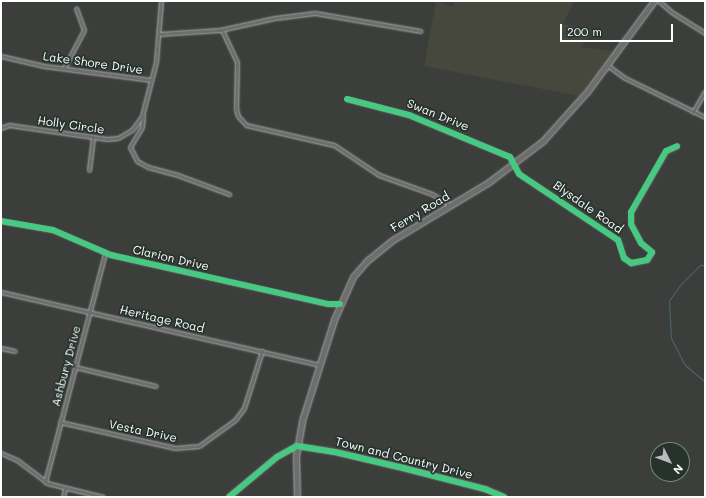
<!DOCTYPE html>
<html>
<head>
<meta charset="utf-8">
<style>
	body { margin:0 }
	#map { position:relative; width:706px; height:498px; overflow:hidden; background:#3b3e3a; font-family:Mali,sans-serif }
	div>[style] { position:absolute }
	.built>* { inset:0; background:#46483e }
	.stream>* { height:1px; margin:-0.5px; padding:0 0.5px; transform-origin:0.5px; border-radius:0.5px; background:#4f6771 }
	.roads { filter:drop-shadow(0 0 1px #a7a8a6) drop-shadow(0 0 1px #a7a8a6) }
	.minor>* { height:3px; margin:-1.5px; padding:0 1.5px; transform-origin:1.5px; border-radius:1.5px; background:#6c6f6d }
	.tertiary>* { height:4px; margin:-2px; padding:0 2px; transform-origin:2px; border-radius:2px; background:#6c6f6d }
	.secondary>* { height:4.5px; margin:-2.25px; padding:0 2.25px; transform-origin:2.25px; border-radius:2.25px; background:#6c6f6d }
	.cycleway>* { height:6px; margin:-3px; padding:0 3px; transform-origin:3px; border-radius:3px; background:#46c982 }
	span { translate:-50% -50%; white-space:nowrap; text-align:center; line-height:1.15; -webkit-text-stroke:3.5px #26332d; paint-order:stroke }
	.street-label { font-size:12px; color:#fff }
	.frame { position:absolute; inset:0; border:2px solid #fff; pointer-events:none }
	.north { position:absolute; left:650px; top:442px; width:40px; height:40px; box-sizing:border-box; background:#26332d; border:1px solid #7d8581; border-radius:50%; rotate:132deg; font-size:11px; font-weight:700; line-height:16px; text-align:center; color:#fff }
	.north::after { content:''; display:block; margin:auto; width:14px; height:18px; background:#babbba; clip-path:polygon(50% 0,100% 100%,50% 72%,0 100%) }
	.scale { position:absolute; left:560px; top:24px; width:113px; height:18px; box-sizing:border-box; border:2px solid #fff; border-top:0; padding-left:5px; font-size:12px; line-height:14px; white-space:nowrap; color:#fff; -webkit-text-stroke:3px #26332d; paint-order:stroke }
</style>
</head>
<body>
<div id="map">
	<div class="built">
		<div style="clip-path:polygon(436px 1px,454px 7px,455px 1px,574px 1px,563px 24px,593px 30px,581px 47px,612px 51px,579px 96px,424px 66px)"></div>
	</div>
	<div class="stream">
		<div style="left:705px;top:265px;width:5px;rotate:180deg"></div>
		<div style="left:700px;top:265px;width:28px;rotate:135deg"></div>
		<div style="left:680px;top:285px;width:19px;rotate:125deg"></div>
		<div style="left:669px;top:301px;width:37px;rotate:87deg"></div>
		<div style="left:671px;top:338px;width:30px;rotate:63deg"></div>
		<div style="left:685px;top:365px;width:26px;rotate:40deg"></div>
	</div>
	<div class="roads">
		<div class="minor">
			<div style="left:659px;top:1px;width:18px;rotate:41deg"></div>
			<div style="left:673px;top:13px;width:38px;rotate:32deg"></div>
			<div style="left:222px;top:30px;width:35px;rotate:65deg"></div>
			<div style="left:237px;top:62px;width:47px;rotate:91.2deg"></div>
			<div style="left:236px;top:109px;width:7px;rotate:74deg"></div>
			<div style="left:238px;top:116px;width:12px;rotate:48deg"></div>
			<div style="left:246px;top:125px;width:90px;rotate:12.8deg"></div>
			<div style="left:334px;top:145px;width:54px;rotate:33.7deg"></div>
			<div style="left:379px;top:175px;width:56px;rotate:19.7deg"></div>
			<div style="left:432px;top:194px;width:21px;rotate:31deg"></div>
			<div style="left:159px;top:34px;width:61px;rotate:-3.8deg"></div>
			<div style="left:220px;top:30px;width:56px;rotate:-12.3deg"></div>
			<div style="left:275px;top:18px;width:40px;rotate:-7.1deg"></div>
			<div style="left:315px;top:13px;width:107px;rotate:9.7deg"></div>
			<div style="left:1px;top:56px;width:44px;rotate:13.1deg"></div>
			<div style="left:44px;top:66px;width:108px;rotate:7.5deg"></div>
			<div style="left:607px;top:65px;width:22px;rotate:36deg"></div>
			<div style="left:625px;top:78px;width:89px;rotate:26deg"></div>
			<div style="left:64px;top:68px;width:43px;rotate:-62.2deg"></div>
			<div style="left:84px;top:30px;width:23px;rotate:-110deg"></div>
			<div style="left:347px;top:99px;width:64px;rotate:14.5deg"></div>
			<div style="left:409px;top:115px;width:109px;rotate:22.6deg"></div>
			<div style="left:510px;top:157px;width:19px;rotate:62deg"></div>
			<div style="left:519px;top:174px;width:119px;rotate:33.7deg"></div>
			<div style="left:618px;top:240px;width:19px;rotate:72deg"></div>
			<div style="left:624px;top:258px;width:9px;rotate:36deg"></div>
			<div style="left:631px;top:263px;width:16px;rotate:-11deg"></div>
			<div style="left:647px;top:260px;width:9px;rotate:-58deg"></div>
			<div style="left:652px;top:252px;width:14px;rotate:-141deg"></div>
			<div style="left:641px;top:243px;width:21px;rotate:-118deg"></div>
			<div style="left:631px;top:224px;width:12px;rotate:-90deg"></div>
			<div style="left:631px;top:212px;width:70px;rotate:-60.2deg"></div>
			<div style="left:666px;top:151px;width:12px;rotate:-24deg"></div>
			<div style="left:693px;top:112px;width:24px;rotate:-60deg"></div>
			<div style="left:143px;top:116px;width:11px;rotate:95deg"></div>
			<div style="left:142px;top:127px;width:23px;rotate:121deg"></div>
			<div style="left:130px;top:147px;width:16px;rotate:63deg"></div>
			<div style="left:137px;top:161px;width:13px;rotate:29deg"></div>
			<div style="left:148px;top:167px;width:28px;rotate:15deg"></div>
			<div style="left:175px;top:174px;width:58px;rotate:20.3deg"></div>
			<div style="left:1px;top:128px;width:9px;rotate:-21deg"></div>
			<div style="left:9px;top:125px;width:99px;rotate:8.1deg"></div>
			<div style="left:107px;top:139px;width:11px;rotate:-5deg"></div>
			<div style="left:118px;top:138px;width:16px;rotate:-30deg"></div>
			<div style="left:132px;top:130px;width:17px;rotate:-54deg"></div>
			<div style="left:142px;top:116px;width:56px;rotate:-75.5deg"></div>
			<div style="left:156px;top:62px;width:61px;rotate:-85.3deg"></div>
			<div style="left:89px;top:170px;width:32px;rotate:-83deg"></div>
			<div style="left:1px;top:221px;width:53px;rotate:9.8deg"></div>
			<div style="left:53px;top:230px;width:63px;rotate:23.3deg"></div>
			<div style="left:111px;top:255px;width:222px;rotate:12.7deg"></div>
			<div style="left:328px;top:304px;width:12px"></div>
			<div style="left:1px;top:292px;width:326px;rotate:12.9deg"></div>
			<div style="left:1px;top:348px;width:14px;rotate:12deg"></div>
			<div style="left:75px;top:367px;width:83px;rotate:13.2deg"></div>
			<div style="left:60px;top:422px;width:118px;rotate:12.7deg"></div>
			<div style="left:175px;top:448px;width:24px;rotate:-5deg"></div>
			<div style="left:199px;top:446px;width:44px;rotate:-35.8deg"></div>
			<div style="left:235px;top:420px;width:15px;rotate:-53deg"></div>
			<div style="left:244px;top:408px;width:60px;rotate:-72.5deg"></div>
			<div style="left:1px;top:453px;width:17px;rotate:24deg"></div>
			<div style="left:17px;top:460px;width:38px;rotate:37deg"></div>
			<div style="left:47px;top:483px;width:58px;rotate:14deg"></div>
			<div style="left:45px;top:482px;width:237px;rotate:-75.3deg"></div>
			<div style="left:63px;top:497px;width:8px;rotate:-76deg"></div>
		</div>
		<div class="tertiary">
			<div style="left:229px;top:497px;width:62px;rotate:-39.8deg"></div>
			<div style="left:277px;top:457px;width:23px;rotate:-29deg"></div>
			<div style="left:297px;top:446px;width:38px;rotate:9deg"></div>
			<div style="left:335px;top:452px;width:70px;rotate:13.2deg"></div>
			<div style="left:403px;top:468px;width:85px;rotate:14.4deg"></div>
			<div style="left:485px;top:489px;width:21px;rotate:23deg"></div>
		</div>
		<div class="secondary">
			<div style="left:297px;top:497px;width:41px;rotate:-91.4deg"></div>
			<div style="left:296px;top:456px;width:36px;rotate:-80deg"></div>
			<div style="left:302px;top:421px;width:106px;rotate:-72.4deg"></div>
			<div style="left:334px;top:320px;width:47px;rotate:-66.2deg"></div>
			<div style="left:353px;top:277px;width:23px;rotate:-49deg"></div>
			<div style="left:368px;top:260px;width:32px;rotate:-39deg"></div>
			<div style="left:393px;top:240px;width:112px;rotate:-31.1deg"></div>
			<div style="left:489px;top:182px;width:68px;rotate:-37.2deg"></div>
			<div style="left:543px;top:141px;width:66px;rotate:-48.1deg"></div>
			<div style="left:587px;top:92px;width:113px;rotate:-53.6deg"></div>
		</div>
	</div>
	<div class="cycleway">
		<div style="left:347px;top:99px;width:64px;rotate:14.5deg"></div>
		<div style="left:409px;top:115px;width:109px;rotate:22.6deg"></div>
		<div style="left:510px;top:157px;width:19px;rotate:62deg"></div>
		<div style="left:519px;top:174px;width:119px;rotate:33.7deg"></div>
		<div style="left:618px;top:240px;width:19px;rotate:72deg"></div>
		<div style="left:624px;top:258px;width:9px;rotate:36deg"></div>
		<div style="left:631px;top:263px;width:16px;rotate:-11deg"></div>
		<div style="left:647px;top:260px;width:9px;rotate:-58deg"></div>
		<div style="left:652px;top:252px;width:14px;rotate:-141deg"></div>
		<div style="left:641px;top:243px;width:21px;rotate:-118deg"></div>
		<div style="left:631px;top:224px;width:12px;rotate:-90deg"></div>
		<div style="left:631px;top:212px;width:70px;rotate:-60.2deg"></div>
		<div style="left:666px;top:151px;width:12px;rotate:-24deg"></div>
		<div style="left:1px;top:221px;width:53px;rotate:9.8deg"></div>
		<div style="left:53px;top:230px;width:63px;rotate:23.3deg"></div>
		<div style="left:111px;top:255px;width:222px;rotate:12.7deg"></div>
		<div style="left:328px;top:304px;width:12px"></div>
		<div style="left:229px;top:497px;width:62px;rotate:-39.8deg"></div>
		<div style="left:277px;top:457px;width:23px;rotate:-29deg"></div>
		<div style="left:297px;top:446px;width:38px;rotate:9deg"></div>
		<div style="left:335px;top:452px;width:70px;rotate:13.2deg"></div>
		<div style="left:403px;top:468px;width:85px;rotate:14.4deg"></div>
		<div style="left:485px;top:489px;width:21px;rotate:23deg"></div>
	</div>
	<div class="street-label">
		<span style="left:93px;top:63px;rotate:8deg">Lake Shore Drive</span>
		<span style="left:438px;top:115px;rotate:22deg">Swan Drive</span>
		<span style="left:71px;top:125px;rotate:8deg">Holly Circle</span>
		<span style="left:588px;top:207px;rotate:35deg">Blysdale Road</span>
		<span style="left:420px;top:212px;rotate:-31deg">Ferry Road</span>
		<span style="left:171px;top:258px;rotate:13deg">Clarion Drive</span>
		<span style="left:162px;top:319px;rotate:13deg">Heritage Road</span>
		<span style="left:66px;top:366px;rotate:-75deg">Ashbury Drive</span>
		<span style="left:143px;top:431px;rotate:12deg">Vesta Drive</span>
		<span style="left:404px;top:458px;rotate:14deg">Town and Country Drive</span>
	</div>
	<div class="frame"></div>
	<div class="north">N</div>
	<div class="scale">200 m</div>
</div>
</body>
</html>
